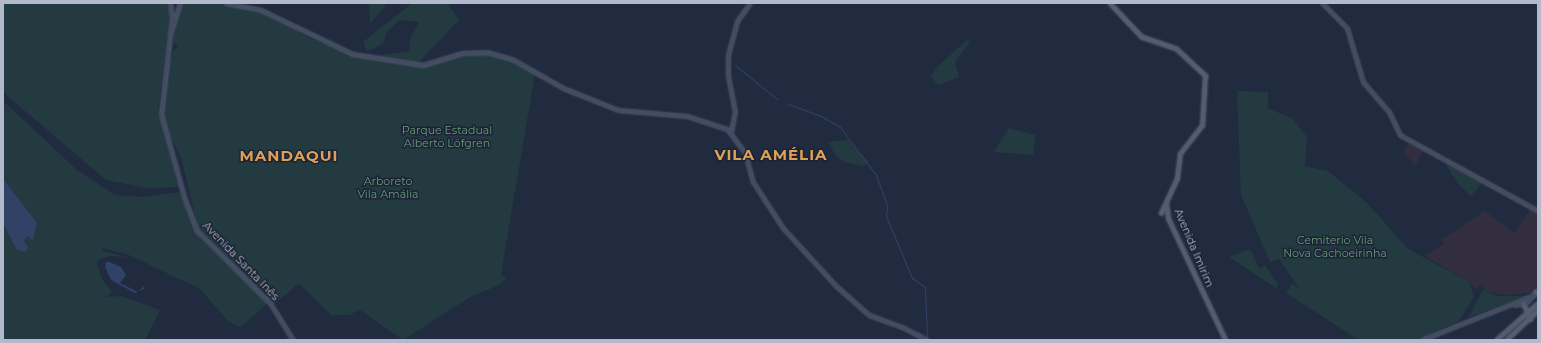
<!DOCTYPE html>
<html>
<head>
<meta charset="utf-8">
<style>
	body { margin:0 }
	#map { position:relative; width:1541px; height:343px; overflow:hidden; background:#212b40; font-family:Montserrat,sans-serif }
	div>[style] { position:absolute }
	.medical>* { inset:0; background:#322e40 }
	.green>* { inset:0; background:#233a41 }
	.water>* { inset:0; background:#314267 }
	.stream>* { height:1px; margin:-0.5px; padding:0 0.5px; transform-origin:0.5px; border-radius:0.5px; background:#314267 }
	.roads { filter:drop-shadow(0 0 1px #51596b) drop-shadow(0 0 1px #51596b) }
	.secondary>* { height:3px; margin:-1.5px; padding:0 1.5px; transform-origin:1.5px; border-radius:1.5px; background:#434c63 }
	.primary>* { height:3.5px; margin:-1.75px; padding:0 1.75px; transform-origin:1.75px; border-radius:1.75px; background:#535c70 }
	span { translate:-50% -50%; white-space:nowrap; text-align:center; line-height:1.15; -webkit-text-stroke:3px #1b2335; paint-order:stroke }
	.park-label { font-size:11px; color:#669e79 }
	.street-label { font-size:11px; color:#b1b9cb }
	.district-label { font-size:15px; color:#e0a157; font-weight:700; letter-spacing:1px }
	.frame { position:absolute; inset:0; border:4px solid #b1b9cb; pointer-events:none }
</style>
</head>
<body>
<div id="map">
	<div class="medical">
		<div style="clip-path:polygon(1409px 143px,1423px 151px,1416px 166px,1403px 152px)"></div>
		<div style="clip-path:polygon(1530px 210px,1538px 215px,1538px 283px,1532px 293px,1504px 295px,1488px 292px,1481px 286px,1475px 289px,1470px 282px,1425px 256px,1444px 244px,1441px 240px,1485px 211px,1514px 233px)"></div>
	</div>
	<div class="green">
		<div style="clip-path:polygon(3px 3px,167px 3px,170px 13px,169px 27px,158px 110px,178px 187px,147px 188px,106px 180px,3px 92px)"></div>
		<div style="clip-path:polygon(180px 3px,217px 3px,265px 9px,307px 37px,363px 57px,418px 65px,467px 52px,481px 52px,508px 58px,535px 73px,501px 274px,507px 278px,497px 286px,470px 297px,403px 340px,360px 310px,349px 315px,331px 315px,299px 283px,273px 305px,199px 232px,181px 157px,162px 121px,164px 82px,174px 49px,176px 51px,178px 45px,173px 42px)"></div>
		<div style="clip-path:polygon(369px 3px,387px 3px,371px 23px,370px 23px)"></div>
		<div style="clip-path:polygon(412px 3px,447px 3px,459px 20px,418px 63px,376px 56px,409px 51px,411px 36px,419px 22px,399px 20px,386px 33px,383px 44px,367px 51px,363px 42px)"></div>
		<div style="clip-path:polygon(967px 40px,970px 42px,955px 62px,959px 77px,938px 85px,931px 77px,937px 67px)"></div>
		<div style="clip-path:polygon(1237px 91px,1268px 92px,1268px 108px,1293px 119px,1307px 137px,1305px 166px,1328px 171px,1367px 203px,1408px 249px,1470px 282px,1474px 297px,1459px 321px,1415px 340px,1359px 340px,1286px 293px,1292px 284px,1299px 288px,1279px 259px,1270px 262px,1241px 195px)"></div>
		<div style="clip-path:polygon(3px 101px,77px 170px,115px 195px,144px 197px,179px 192px,200px 239px,268px 303px,240px 327px,228px 321px,200px 289px,129px 255px,103px 248px,102px 251px,127px 257px,109px 256px,99px 259px,97px 264px,102px 279px,112px 292px,106px 297px,121px 296px,160px 310px,145px 340px,3px 340px)"></div>
		<div style="clip-path:polygon(1009px 128px,1035px 135px,1033px 155px,994px 152px)"></div>
		<div style="clip-path:polygon(848px 140px,868px 161px,868px 163px,863px 166px,844px 162px,836px 156px,828px 142px)"></div>
		<div style="clip-path:polygon(1446px 165px,1447px 164px,1482px 183px,1471px 196px,1458px 184px)"></div>
		<div style="clip-path:polygon(1250px 249px,1259px 268px,1265px 265px,1278px 284px,1276px 288px,1229px 257px)"></div>
		<div style="clip-path:polygon(1483px 289px,1497px 296px,1527px 296px,1469px 317px)"></div>
	</div>
	<div class="water">
		<div style="clip-path:polygon(3px 179px,37px 223px,33px 240px,27px 236px,24px 241px,28px 247px,25px 252px,17px 250px,3px 223px)"></div>
		<div style="clip-path:polygon(109px 262px,121px 267px,126px 275px,120px 283px,138px 292px,144px 286px,144px 289px,135px 293px,111px 280px,105px 267px,106px 262px)"></div>
	</div>
	<div class="stream">
		<div style="left:735px;top:65px;width:55px;rotate:39.1deg"></div>
		<div style="left:788px;top:104px;width:35px;rotate:20deg"></div>
		<div style="left:821px;top:116px;width:22px;rotate:30deg"></div>
		<div style="left:840px;top:127px;width:60px;rotate:53.1deg"></div>
		<div style="left:876px;top:175px;width:33px;rotate:70deg"></div>
		<div style="left:887px;top:206px;width:10px;rotate:96deg"></div>
		<div style="left:886px;top:216px;width:67px;rotate:67.2deg"></div>
		<div style="left:912px;top:278px;width:16px;rotate:35deg"></div>
		<div style="left:925px;top:287px;width:51px;rotate:87.8deg"></div>
	</div>
	<div class="roads">
		<div class="secondary">
			<div style="left:170px;top:3px;width:15px;rotate:82deg"></div>
			<div style="left:172px;top:18px;width:97px;rotate:96.5deg"></div>
			<div style="left:161px;top:114px;width:86px;rotate:74.5deg"></div>
			<div style="left:184px;top:197px;width:36px;rotate:69deg"></div>
			<div style="left:197px;top:231px;width:103px;rotate:44.6deg"></div>
			<div style="left:270px;top:303px;width:44px;rotate:58.1deg"></div>
			<div style="left:226px;top:3px;width:36px;rotate:11deg"></div>
			<div style="left:261px;top:10px;width:102px;rotate:25.6deg"></div>
			<div style="left:353px;top:54px;width:71px;rotate:8.9deg"></div>
			<div style="left:423px;top:65px;width:41px;rotate:-17.1deg"></div>
			<div style="left:462px;top:53px;width:25px;rotate:-2deg"></div>
			<div style="left:487px;top:52px;width:26px;rotate:16deg"></div>
			<div style="left:512px;top:59px;width:59px;rotate:29.6deg"></div>
			<div style="left:563px;top:88px;width:59px;rotate:21.8deg"></div>
			<div style="left:618px;top:110px;width:69px;rotate:5deg"></div>
			<div style="left:687px;top:116px;width:42px;rotate:18deg"></div>
			<div style="left:727px;top:129px;width:30px;rotate:53deg"></div>
			<div style="left:745px;top:153px;width:30px;rotate:75deg"></div>
			<div style="left:753px;top:182px;width:55px;rotate:56.9deg"></div>
			<div style="left:783px;top:228px;width:77px;rotate:47.6deg"></div>
			<div style="left:835px;top:285px;width:45px;rotate:41.4deg"></div>
			<div style="left:869px;top:315px;width:33px;rotate:20deg"></div>
			<div style="left:900px;top:326px;width:30px;rotate:27deg"></div>
			<div style="left:1322px;top:3px;width:35px;rotate:45deg"></div>
			<div style="left:1347px;top:28px;width:56px;rotate:73.5deg"></div>
			<div style="left:1363px;top:82px;width:40px;rotate:49deg"></div>
			<div style="left:1389px;top:112px;width:25px;rotate:64deg"></div>
			<div style="left:1400px;top:135px;width:158px;rotate:28.8deg"></div>
			<div style="left:170px;top:35px;width:34px;rotate:-73deg"></div>
			<div style="left:731px;top:132px;width:20px;rotate:-79deg"></div>
			<div style="left:735px;top:112px;width:38px;rotate:-101deg"></div>
			<div style="left:728px;top:75px;width:20px;rotate:-90deg"></div>
			<div style="left:728px;top:55px;width:35px;rotate:-75deg"></div>
			<div style="left:737px;top:21px;width:22px;rotate:-54deg"></div>
			<div style="left:1515px;top:305px;width:11px;rotate:-10deg"></div>
			<div style="left:1526px;top:303px;width:18px;rotate:-49deg"></div>
			<div style="left:1421px;top:340px;width:122px;rotate:-21.7deg"></div>
		</div>
		<div class="primary">
			<div style="left:1110px;top:3px;width:47px;rotate:46.7deg"></div>
			<div style="left:1142px;top:37px;width:37px;rotate:19deg"></div>
			<div style="left:1177px;top:49px;width:40px;rotate:43deg"></div>
			<div style="left:1206px;top:76px;width:50px;rotate:93.4deg"></div>
			<div style="left:1203px;top:126px;width:36px;rotate:128deg"></div>
			<div style="left:1181px;top:154px;width:25px;rotate:97deg"></div>
			<div style="left:1178px;top:179px;width:38px;rotate:115deg"></div>
			<div style="left:1167px;top:204px;width:15px;rotate:82deg"></div>
			<div style="left:1169px;top:219px;width:134px;rotate:64.8deg"></div>
			<div style="left:1536px;top:292px;width:2px;rotate:27deg"></div>
			<div style="left:1524px;top:304px;width:17px;rotate:65deg"></div>
			<div style="left:1497px;top:340px;width:55px;rotate:-41.3deg"></div>
			<div style="left:1507px;top:340px;width:42px;rotate:-43.1deg"></div>
		</div>
	</div>
	<div class="park-label">
		<span style="left:447px;top:137px">Parque Estadual<br>Alberto Löfgren</span>
		<span style="left:388px;top:188px">Arboreto<br>Vila Amália</span>
		<span style="left:1335px;top:247px">Cemiterio Vila<br>Nova Cachoeirinha</span>
	</div>
	<div class="street-label">
		<span style="left:1194px;top:248px;rotate:67deg">Avenida Imirim</span>
		<span style="left:241px;top:261px;rotate:46deg">Avenida Santa Inês</span>
	</div>
	<div class="district-label">
		<span style="left:771px;top:155px">VILA AMÉLIA</span>
		<span style="left:289px;top:156px">MANDAQUI</span>
	</div>
	<div class="frame"></div>
</div>
</body>
</html>
